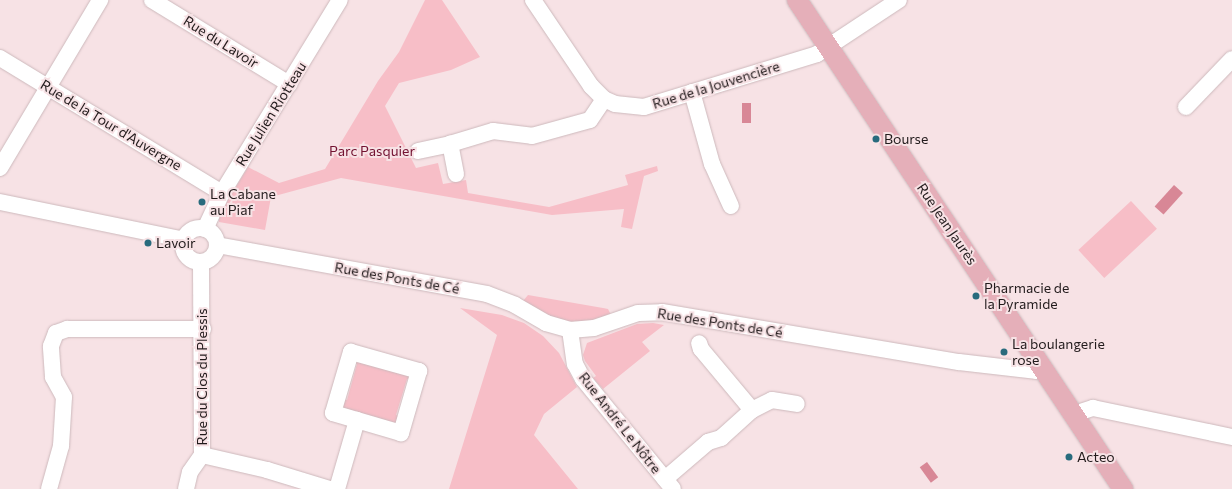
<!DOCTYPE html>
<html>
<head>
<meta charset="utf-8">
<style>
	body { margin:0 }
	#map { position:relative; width:1232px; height:489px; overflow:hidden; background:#f7e2e5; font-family:Commissioner,sans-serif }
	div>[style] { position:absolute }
	.green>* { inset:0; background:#f7bec7; transform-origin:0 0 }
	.water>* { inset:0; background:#d88796; transform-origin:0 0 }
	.roads { filter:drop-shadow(0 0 1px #cdb9bc) drop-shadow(0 0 1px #cdb9bc) }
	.minor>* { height:16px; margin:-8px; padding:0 8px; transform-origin:8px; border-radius:8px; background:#fff }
	.minor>.ring { margin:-8px; padding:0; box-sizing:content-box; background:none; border:16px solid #fff; border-radius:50% }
	.major>* { height:20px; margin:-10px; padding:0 10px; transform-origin:10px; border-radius:10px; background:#e5afb9 }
	.dots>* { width:11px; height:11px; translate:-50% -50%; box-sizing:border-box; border:2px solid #f7e2e5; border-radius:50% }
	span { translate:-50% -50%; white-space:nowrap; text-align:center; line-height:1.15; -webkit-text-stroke:4px #f7e2e5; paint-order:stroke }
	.street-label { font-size:14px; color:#221b1c }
	.poi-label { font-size:14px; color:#221b1c }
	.left { translate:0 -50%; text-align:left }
	.park-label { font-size:14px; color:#731332 }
</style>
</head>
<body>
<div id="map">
	<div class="green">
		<div style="clip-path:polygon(425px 0,442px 0,480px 57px,451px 70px,399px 83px,385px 106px,416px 168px,438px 163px,443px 184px,466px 180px,468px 193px,549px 207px,628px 185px,625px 175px,657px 166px,658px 171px,644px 176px,632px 229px,621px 227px,624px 209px,552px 215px,341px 178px,271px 197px,265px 230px,219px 222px,219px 215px,248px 167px,279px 183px,325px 169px,378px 81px,399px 52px)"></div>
		<div style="left:1131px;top:201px;width:38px;height:72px;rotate:47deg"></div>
		<div style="clip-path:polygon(528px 295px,603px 308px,608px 309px,611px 315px,580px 323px,553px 319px,523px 301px)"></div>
		<div style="clip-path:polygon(460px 308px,502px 315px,524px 323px,543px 336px,559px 353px,577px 387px,544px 414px,534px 435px,578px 489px,449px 489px,497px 335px)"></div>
		<div style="clip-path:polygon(653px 323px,664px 325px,642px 342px,650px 351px,603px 389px,593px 378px,596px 376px,585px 361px,583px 355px,587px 343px,637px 324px)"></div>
		<div style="clip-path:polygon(355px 359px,405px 369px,412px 380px,407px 379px,396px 415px,401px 417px,393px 425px,341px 407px,341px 398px,347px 400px,357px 364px,352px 362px)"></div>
	</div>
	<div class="water">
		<div style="left:742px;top:103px;width:9px;height:20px"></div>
		<div style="left:1174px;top:185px;width:12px;height:29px;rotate:42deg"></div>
		<div style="left:927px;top:462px;width:19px;height:9px;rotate:54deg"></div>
	</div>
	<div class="roads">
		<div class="minor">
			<div style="left:152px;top:0;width:161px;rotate:31.5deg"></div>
			<div style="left:533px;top:0;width:104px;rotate:56deg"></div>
			<div style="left:591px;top:86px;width:18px;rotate:45deg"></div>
			<div style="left:604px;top:99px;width:12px;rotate:24deg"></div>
			<div style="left:615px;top:104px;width:29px;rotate:6deg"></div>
			<div style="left:644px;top:107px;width:181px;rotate:-17deg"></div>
			<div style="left:817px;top:54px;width:98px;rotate:-33.4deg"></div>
			<div style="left:0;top:58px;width:260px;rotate:31.3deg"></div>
			<div style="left:692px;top:92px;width:75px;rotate:74.5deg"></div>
			<div style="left:712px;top:164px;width:46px;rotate:65.7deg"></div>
			<div style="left:1186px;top:107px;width:66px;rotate:-46.2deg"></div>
			<div style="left:418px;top:151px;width:33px;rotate:-12deg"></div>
			<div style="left:0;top:168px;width:196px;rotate:-59.2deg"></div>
			<div style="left:456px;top:174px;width:31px;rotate:-101deg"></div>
			<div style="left:450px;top:144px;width:45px;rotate:-16.8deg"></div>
			<div style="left:493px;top:131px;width:39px;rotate:7deg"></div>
			<div style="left:532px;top:136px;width:60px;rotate:-15.4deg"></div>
			<div style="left:590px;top:120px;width:25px;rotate:-56deg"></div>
			<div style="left:0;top:202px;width:189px;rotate:11.6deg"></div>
			<div class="ring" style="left:183px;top:228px;width:18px;height:18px"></div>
			<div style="left:205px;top:229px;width:40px;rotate:-65deg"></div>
			<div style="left:222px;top:193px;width:226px;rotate:-58.6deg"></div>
			<div style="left:217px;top:245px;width:274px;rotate:10.3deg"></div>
			<div style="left:487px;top:294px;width:30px;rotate:21deg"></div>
			<div style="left:515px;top:305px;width:36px;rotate:30deg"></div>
			<div style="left:546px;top:323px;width:25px;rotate:16deg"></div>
			<div style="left:570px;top:330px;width:24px;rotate:-5deg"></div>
			<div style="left:594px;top:328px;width:46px;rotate:-18.8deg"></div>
			<div style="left:638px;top:313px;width:24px;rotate:-2deg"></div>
			<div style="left:662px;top:312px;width:301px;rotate:9.6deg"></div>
			<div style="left:959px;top:362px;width:79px;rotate:6.6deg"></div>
			<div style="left:1037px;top:371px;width:6px;rotate:-18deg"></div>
			<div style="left:570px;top:330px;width:34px;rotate:82deg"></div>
			<div style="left:575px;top:364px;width:17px;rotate:62deg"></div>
			<div style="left:583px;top:379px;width:142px;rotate:50.7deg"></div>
			<div style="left:351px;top:352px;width:71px;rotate:15.6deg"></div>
			<div style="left:419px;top:371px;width:65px;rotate:106.2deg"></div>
			<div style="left:401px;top:433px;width:71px;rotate:-163.6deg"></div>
			<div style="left:333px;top:413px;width:64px;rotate:-73.6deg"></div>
			<div style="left:752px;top:410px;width:22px;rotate:-27deg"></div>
			<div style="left:772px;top:400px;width:25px;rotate:9deg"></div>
			<div style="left:1074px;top:414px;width:20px;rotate:-18deg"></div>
			<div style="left:1093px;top:408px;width:142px;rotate:11.8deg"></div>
			<div style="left:202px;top:455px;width:67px;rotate:13deg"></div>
			<div style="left:267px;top:470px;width:65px;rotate:17deg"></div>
			<div style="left:665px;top:479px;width:57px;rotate:-40.7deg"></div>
			<div style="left:708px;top:442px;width:14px;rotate:-17deg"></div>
			<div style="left:721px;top:438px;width:42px;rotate:-42.1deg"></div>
			<div style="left:752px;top:410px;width:80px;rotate:-129.9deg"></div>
			<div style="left:701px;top:349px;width:6px;rotate:-108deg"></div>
			<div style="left:49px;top:489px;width:45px;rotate:-74.4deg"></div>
			<div style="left:61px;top:446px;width:49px;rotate:-86.5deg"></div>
			<div style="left:64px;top:397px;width:23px;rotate:-119deg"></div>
			<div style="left:53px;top:377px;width:31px;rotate:-94deg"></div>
			<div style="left:51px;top:346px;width:14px;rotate:-69deg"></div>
			<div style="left:56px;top:333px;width:12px;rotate:-20deg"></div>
			<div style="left:67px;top:329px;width:136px"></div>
			<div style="left:186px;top:489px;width:17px;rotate:-77deg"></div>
			<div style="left:190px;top:472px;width:21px;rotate:-55deg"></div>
			<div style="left:202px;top:455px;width:193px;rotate:-90.3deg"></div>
			<div style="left:337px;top:489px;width:72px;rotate:-73.8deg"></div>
		</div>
		<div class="major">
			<div style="left:797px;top:0;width:588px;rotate:56.31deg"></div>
		</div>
	</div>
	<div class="dots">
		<div style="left:876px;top:139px;background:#286b7d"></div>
		<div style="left:202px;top:202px;background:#286b7d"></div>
		<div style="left:148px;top:243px;background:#286b7d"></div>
		<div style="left:976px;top:296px;background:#286b7d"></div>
		<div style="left:1004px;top:352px;background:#286b7d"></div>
		<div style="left:1069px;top:457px;background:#286b7d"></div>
	</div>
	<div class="street-label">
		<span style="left:221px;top:42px;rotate:32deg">Rue du Lavoir</span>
		<span style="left:716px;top:85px;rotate:-17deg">Rue de la Jouvencière</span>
		<span style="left:271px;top:114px;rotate:-58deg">Rue Julien Riotteau</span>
		<span style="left:111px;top:125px;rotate:31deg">Rue de la Tour d'Auvergne</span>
		<span style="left:947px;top:224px;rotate:56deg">Rue Jean Jaurès</span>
		<span style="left:397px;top:278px;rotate:10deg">Rue des Ponts de Cé</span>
		<span style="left:720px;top:323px;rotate:9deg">Rue des Ponts de Cé</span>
		<span style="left:202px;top:377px;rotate:-90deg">Rue du Clos du Plessis</span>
		<span style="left:620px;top:423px;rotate:52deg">Rue André Le Nôtre</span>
	</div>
	<div class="poi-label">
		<span class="left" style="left:884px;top:139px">Bourse</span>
		<span class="left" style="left:210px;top:202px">La Cabane<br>au Piaf</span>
		<span class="left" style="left:156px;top:243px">Lavoir</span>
		<span class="left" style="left:984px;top:296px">Pharmacie de<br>la Pyramide</span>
		<span class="left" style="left:1012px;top:352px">La boulangerie<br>rose</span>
		<span class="left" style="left:1077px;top:457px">Acteo</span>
	</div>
	<div class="park-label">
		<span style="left:372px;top:151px">Parc Pasquier</span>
	</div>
</div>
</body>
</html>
